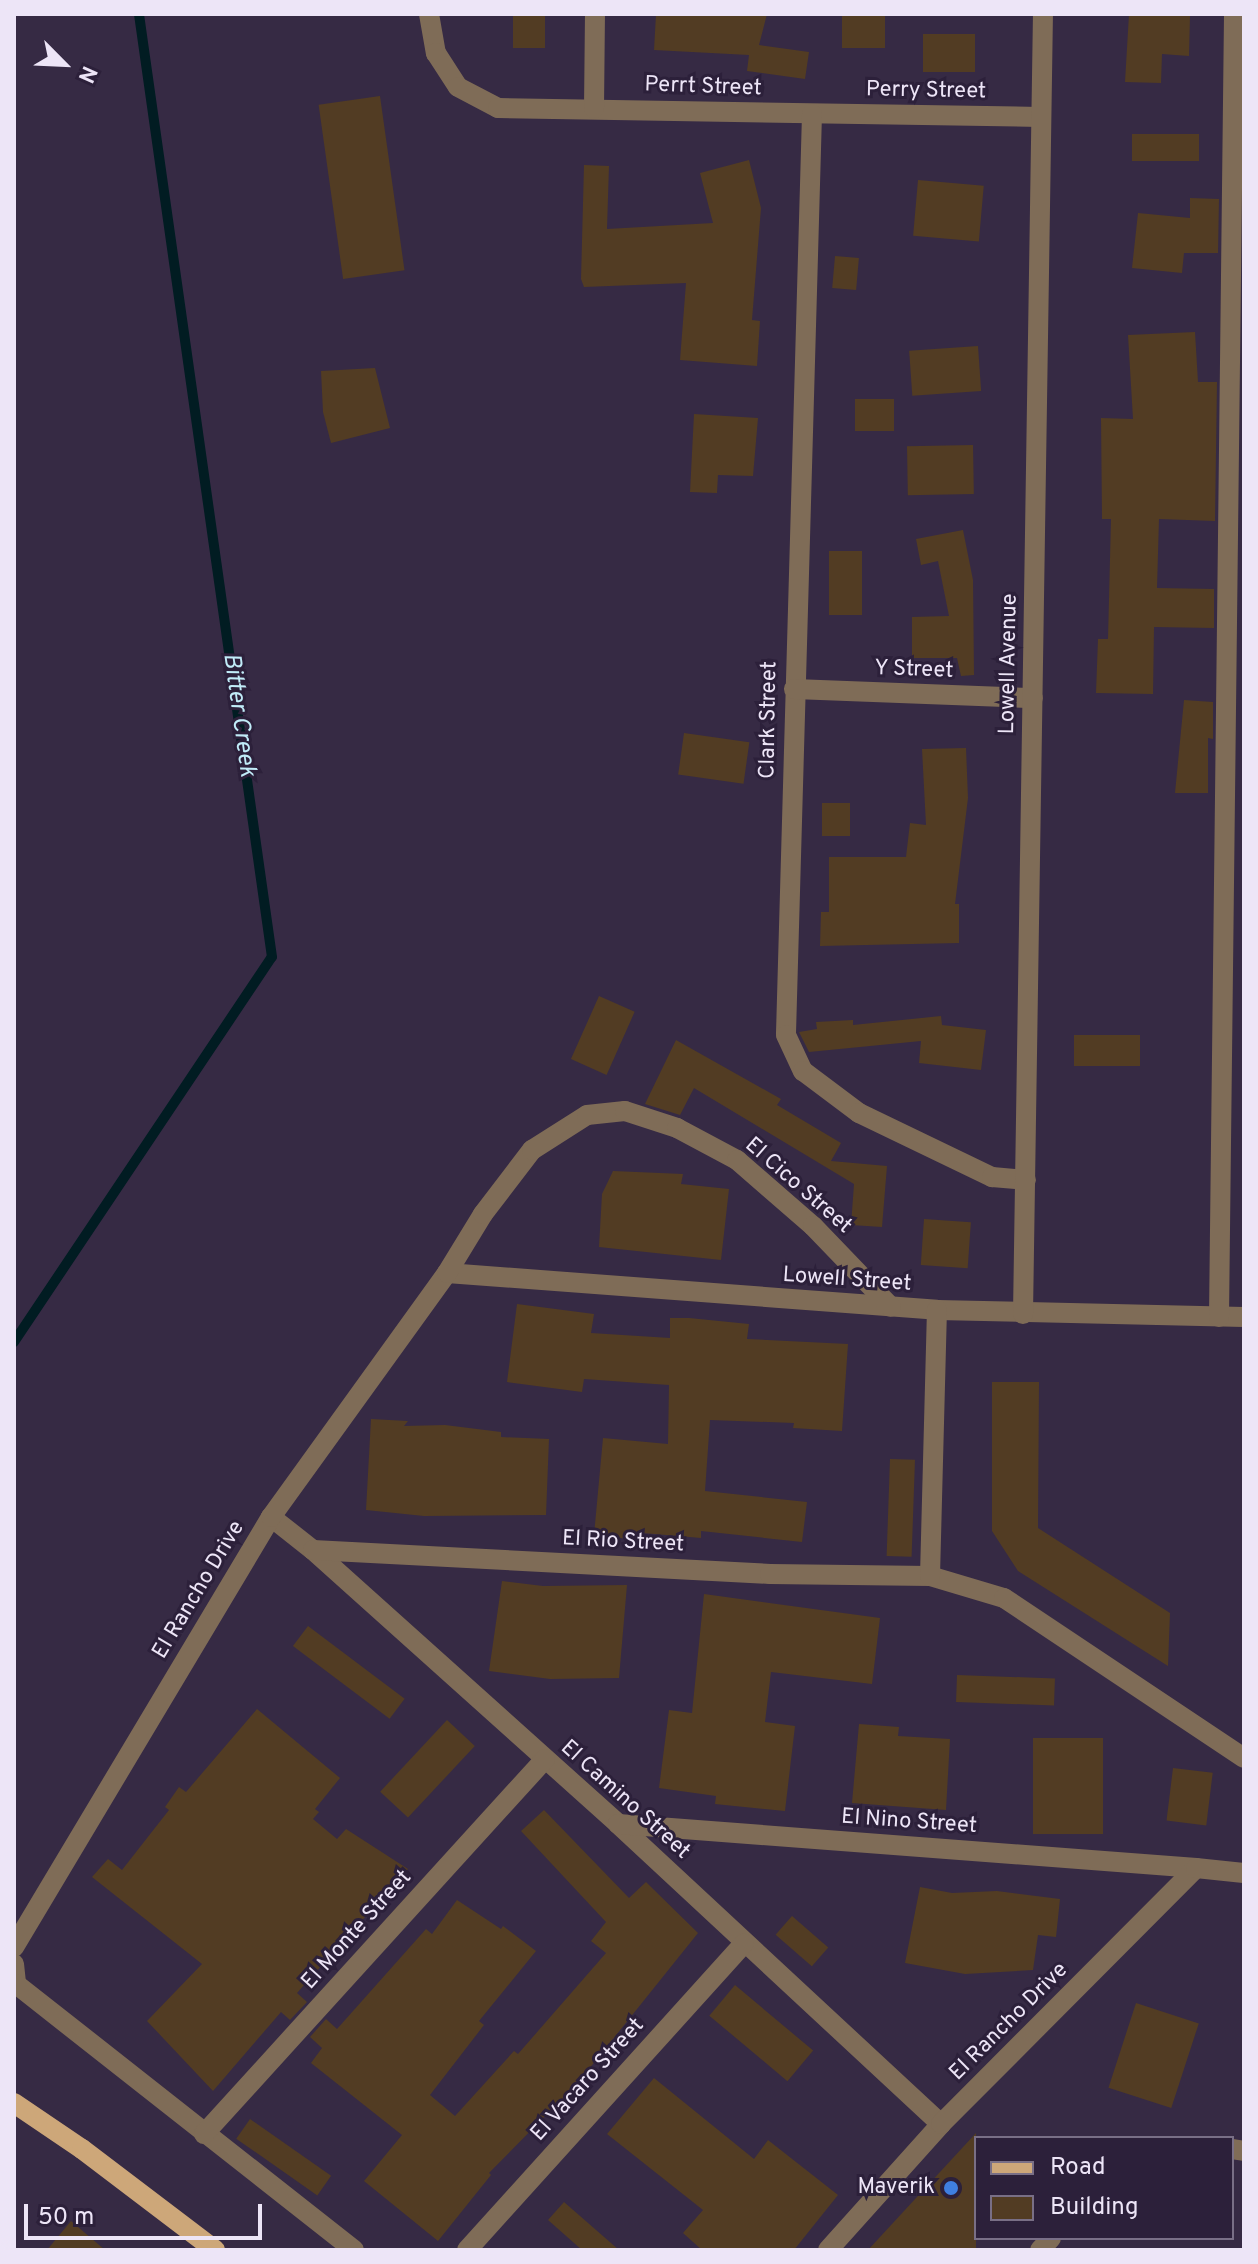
<!DOCTYPE html>
<html>
<head>
<meta charset="utf-8">
<style>
	body { margin:0 }
	#map { position:relative; width:1258px; height:2264px; overflow:hidden; background:#362a44; font-family:Overpass,sans-serif }
	div>[style] { position:absolute }
	.stream>* { height:10px; margin:-5px; padding:0 5px; transform-origin:5px; border-radius:5px; background:#011c22 }
	.building>* { inset:0; background:#523c23; transform-origin:0 0 }
	.minor>* { height:20px; margin:-10px; padding:0 10px; transform-origin:10px; border-radius:10px; background:#7f6c57 }
	.major>* { height:20px; margin:-10px; padding:0 10px; transform-origin:10px; border-radius:10px; background:#cda779 }
	.dots>* { width:22px; height:22px; translate:-50% -50%; box-sizing:border-box; border:4px solid #2c203a; border-radius:50% }
	span { translate:-50% -50%; white-space:nowrap; text-align:center; line-height:1.15; -webkit-text-stroke:6px #2c203a; paint-order:stroke }
	.street-label { font-size:22px; color:#ede5f7 }
	.poi-label { font-size:22px; color:#ede5f7 }
	.right { translate:-100% -50%; text-align:right }
	.water-label { font-size:24px; color:#c1ecf8; font-style:italic }
	.frame { position:absolute; inset:0; border:16px solid #ede5f7; pointer-events:none }
	.legend { position:absolute; left:974px; top:2136px; width:260px; height:104px; box-sizing:border-box; background:#2c203a; border:2px solid #796f86; margin:0; padding:10px 14px; list-style:none; font-size:24px; color:#ede5f7 }
	.legend li { display:flex; align-items:center; gap:16px; height:40px }
	.legend b { width:40px; border:2px solid #796f86 }
	.north { position:absolute; left:24px; top:24px; width:80px; height:80px; -webkit-text-stroke:6px #2c203a; paint-order:stroke; rotate:114deg; font-size:22px; font-weight:700; line-height:32px; text-align:center; color:#ede5f7 }
	.north::after { content:''; display:block; margin:auto; width:28px; height:36px; background:#ede5f7; clip-path:polygon(50% 0,100% 100%,50% 72%,0 100%) }
	.scale { position:absolute; left:24px; top:2204px; width:238px; height:36px; box-sizing:border-box; border:4px solid #ede5f7; border-top:0; padding-left:10px; font-size:24px; line-height:28px; white-space:nowrap; color:#ede5f7; -webkit-text-stroke:6px #2c203a; paint-order:stroke }
</style>
</head>
<body>
<div id="map">
	<div class="stream">
		<div style="left:14px;top:1342px;width:463px;rotate:-56.2deg"></div>
		<div style="left:272px;top:957px;width:952px;rotate:-98.03deg"></div>
	</div>
	<div class="building">
		<div style="left:513px;top:14px;width:32px;height:34px"></div>
		<div style="clip-path:polygon(656px 14px,767px 14px,759px 45px,809px 52px,805px 79px,747px 71px,749px 55px,654px 50px)"></div>
		<div style="left:842px;top:14px;width:43px;height:34px"></div>
		<div style="clip-path:polygon(1129px 14px,1190px 16px,1189px 56px,1162px 54px,1161px 83px,1125px 82px)"></div>
		<div style="left:975px;top:34px;width:38px;height:52px;rotate:90deg"></div>
		<div style="left:380px;top:96px;width:176px;height:62px;rotate:82deg"></div>
		<div style="left:1199px;top:134px;width:27px;height:67px;rotate:90deg"></div>
		<div style="clip-path:polygon(749px 160px,761px 208px,752px 320px,760px 321px,757px 366px,680px 360px,686px 283px,584px 287px,581px 279px,584px 165px,609px 166px,607px 229px,713px 223px,700px 173px)"></div>
		<div style="left:918px;top:180px;width:66px;height:56px;rotate:5deg"></div>
		<div style="clip-path:polygon(1190px 198px,1219px 199px,1218px 253px,1184px 253px,1182px 273px,1132px 268px,1138px 213px,1190px 218px)"></div>
		<div style="left:835px;top:256px;width:24px;height:32px;rotate:5deg"></div>
		<div style="clip-path:polygon(1195px 332px,1198px 382px,1217px 382px,1215px 521px,1159px 519px,1157px 588px,1214px 589px,1214px 628px,1154px 627px,1153px 694px,1096px 693px,1098px 639px,1108px 639px,1111px 519px,1102px 519px,1101px 418px,1133px 419px,1128px 335px)"></div>
		<div style="left:978px;top:346px;width:45px;height:69px;rotate:86deg"></div>
		<div style="clip-path:polygon(375px 368px,390px 428px,331px 443px,323px 412px,321px 371px)"></div>
		<div style="left:894px;top:399px;width:32px;height:39px;rotate:90deg"></div>
		<div style="clip-path:polygon(694px 414px,758px 418px,753px 476px,718px 475px,717px 493px,690px 492px)"></div>
		<div style="left:973px;top:445px;width:49px;height:66px;rotate:89deg"></div>
		<div style="clip-path:polygon(963px 530px,973px 580px,974px 675px,961px 676px,957px 658px,912px 658px,912px 617px,949px 616px,938px 561px,921px 565px,916px 539px)"></div>
		<div style="left:829px;top:551px;width:33px;height:64px"></div>
		<div style="clip-path:polygon(1184px 700px,1213px 702px,1213px 739px,1208px 738px,1208px 793px,1175px 793px)"></div>
		<div style="left:684px;top:733px;width:66px;height:42px;rotate:8deg"></div>
		<div style="clip-path:polygon(966px 748px,968px 798px,955px 904px,959px 904px,959px 943px,820px 946px,821px 912px,829px 912px,829px 857px,906px 857px,910px 823px,926px 825px,922px 749px)"></div>
		<div style="left:822px;top:803px;width:28px;height:33px"></div>
		<div style="left:599px;top:996px;width:39px;height:69px;rotate:24deg"></div>
		<div style="clip-path:polygon(941px 1016px,942px 1025px,986px 1030px,981px 1070px,919px 1063px,921px 1041px,809px 1052px,799px 1032px,817px 1029px,816px 1022px,853px 1020px,853px 1025px)"></div>
		<div style="left:1074px;top:1035px;width:66px;height:31px"></div>
		<div style="clip-path:polygon(676px 1040px,781px 1099px,777px 1105px,841px 1143px,831px 1161px,887px 1166px,882px 1227px,851px 1225px,854px 1184px,694px 1088px,680px 1115px,645px 1104px)"></div>
		<div style="clip-path:polygon(613px 1171px,683px 1174px,681px 1184px,729px 1189px,721px 1260px,599px 1247px,602px 1194px)"></div>
		<div style="left:924px;top:1219px;width:47px;height:46px;rotate:4deg"></div>
		<div style="clip-path:polygon(517px 1304px,594px 1314px,591px 1333px,670px 1338px,670px 1318px,689px 1318px,749px 1324px,747px 1339px,848px 1344px,842px 1431px,793px 1428px,794px 1423px,710px 1420px,705px 1491px,807px 1502px,802px 1542px,701px 1531px,701px 1538px,631px 1532px,630px 1539px,594px 1535px,603px 1438px,668px 1444px,669px 1385px,584px 1379px,582px 1392px,507px 1382px)"></div>
		<div style="clip-path:polygon(992px 1382px,1039px 1382px,1038px 1528px,1170px 1613px,1168px 1666px,1018px 1571px,992px 1531px)"></div>
		<div style="clip-path:polygon(371px 1419px,408px 1421px,404px 1426px,445px 1425px,501px 1432px,501px 1437px,549px 1439px,546px 1515px,424px 1516px,366px 1510px)"></div>
		<div style="left:890px;top:1459px;width:25px;height:97px;rotate:2deg"></div>
		<div style="clip-path:polygon(502px 1581px,543px 1586px,627px 1585px,619px 1678px,550px 1679px,489px 1671px)"></div>
		<div style="clip-path:polygon(704px 1594px,880px 1618px,872px 1684px,771px 1672px,765px 1722px,795px 1726px,785px 1811px,715px 1804px,716px 1796px,659px 1788px,669px 1710px,692px 1713px)"></div>
		<div style="left:308px;top:1626px;width:121px;height:25px;rotate:37deg"></div>
		<div style="left:957px;top:1675px;width:98px;height:27px;rotate:2deg"></div>
		<div style="clip-path:polygon(257px 1709px,340px 1778px,315px 1809px,319px 1812px,313px 1819px,337px 1839px,346px 1829px,408px 1869px,297px 1993px,307px 2002px,290px 2020px,281px 2012px,213px 2091px,147px 2021px,202px 1964px,92px 1877px,108px 1859px,122px 1870px,169px 1810px,165px 1807px,179px 1787px,186px 1792px)"></div>
		<div style="left:447px;top:1720px;width:38px;height:98px;rotate:43deg"></div>
		<div style="clip-path:polygon(859px 1724px,899px 1727px,898px 1736px,950px 1739px,946px 1810px,852px 1803px)"></div>
		<div style="left:1033px;top:1738px;width:70px;height:96px"></div>
		<div style="left:1173px;top:1768px;width:40px;height:53px;rotate:7deg"></div>
		<div style="clip-path:polygon(544px 1810px,629px 1898px,646px 1882px,698px 1933px,556px 2110px,553px 2108px,489px 2173px,491px 2175px,438px 2241px,364px 2181px,402px 2135px,311px 2063px,322px 2048px,310px 2037px,326px 2019px,337px 2029px,426px 1929px,432px 1934px,457px 1900px,501px 1929px,503px 1926px,536px 1951px,479px 2021px,484px 2025px,430px 2095px,455px 2116px,514px 2051px,518px 2054px,606px 1953px,591px 1941px,606px 1922px,521px 1831px)"></div>
		<div style="clip-path:polygon(920px 1887px,952px 1893px,997px 1891px,1060px 1899px,1056px 1937px,1038px 1935px,1033px 1970px,965px 1974px,905px 1963px)"></div>
		<div style="left:792px;top:1916px;width:48px;height:25px;rotate:41deg"></div>
		<div style="left:735px;top:1985px;width:102px;height:40px;rotate:40deg"></div>
		<div style="left:1136px;top:2003px;width:66px;height:89px;rotate:18deg"></div>
		<div style="clip-path:polygon(654px 2078px,754px 2159px,768px 2140px,838px 2195px,794px 2250px,702px 2250px,683px 2233px,703px 2210px,607px 2134px)"></div>
		<div style="left:250px;top:2119px;width:99px;height:24px;rotate:35deg"></div>
		<div style="clip-path:polygon(976px 2133px,976px 2250px,868px 2250px)"></div>
		<div style="clip-path:polygon(564px 2202px,619px 2250px,582px 2250px,548px 2220px)"></div>
		<div style="clip-path:polygon(71px 2221px,105px 2250px,47px 2250px)"></div>
	</div>
	<div class="minor">
		<div style="left:429px;top:14px;width:40px;rotate:80deg"></div>
		<div style="left:436px;top:53px;width:40px;rotate:57.1deg"></div>
		<div style="left:458px;top:87px;width:45px;rotate:27.7deg"></div>
		<div style="left:498px;top:108px;width:542px;rotate:0.95deg"></div>
		<div style="left:594px;top:108px;width:94px;rotate:-89.4deg"></div>
		<div style="left:812px;top:114px;width:921px;rotate:91.62deg"></div>
		<div style="left:786px;top:1035px;width:40px;rotate:65deg"></div>
		<div style="left:803px;top:1071px;width:70px;rotate:36.9deg"></div>
		<div style="left:859px;top:1113px;width:148px;rotate:25.7deg"></div>
		<div style="left:992px;top:1177px;width:34px;rotate:5deg"></div>
		<div style="left:794px;top:689px;width:239px;rotate:2.2deg"></div>
		<div style="left:447px;top:1273px;width:491px;rotate:4.3deg"></div>
		<div style="left:937px;top:1310px;width:307px;rotate:1.3deg"></div>
		<div style="left:1023px;top:1314px;width:1300px;rotate:-89.12deg"></div>
		<div style="left:1219px;top:1317px;width:1303px;rotate:-89.34deg"></div>
		<div style="left:271px;top:1517px;width:53px;rotate:38.2deg"></div>
		<div style="left:313px;top:1550px;width:410px;rotate:41.9deg"></div>
		<div style="left:618px;top:1824px;width:441px;rotate:42.9deg"></div>
		<div style="left:313px;top:1550px;width:458px;rotate:3deg"></div>
		<div style="left:770px;top:1574px;width:160px;rotate:0.7deg"></div>
		<div style="left:930px;top:1576px;width:77px;rotate:16.6deg"></div>
		<div style="left:1004px;top:1598px;width:288px;rotate:33.7deg"></div>
		<div style="left:930px;top:1576px;width:266px;rotate:-88.5deg"></div>
		<div style="left:618px;top:1824px;width:580px;rotate:4.35deg"></div>
		<div style="left:14px;top:1947px;width:501px;rotate:-59.13deg"></div>
		<div style="left:271px;top:1517px;width:301px;rotate:-54.2deg"></div>
		<div style="left:447px;top:1273px;width:69px;rotate:-58.6deg"></div>
		<div style="left:483px;top:1214px;width:81px;rotate:-52.6deg"></div>
		<div style="left:532px;top:1150px;width:65px;rotate:-32.5deg"></div>
		<div style="left:587px;top:1115px;width:38px;rotate:-6deg"></div>
		<div style="left:625px;top:1111px;width:55px;rotate:18.1deg"></div>
		<div style="left:677px;top:1128px;width:68px;rotate:28.1deg"></div>
		<div style="left:737px;top:1160px;width:101px;rotate:41deg"></div>
		<div style="left:813px;top:1226px;width:112px;rotate:46.1deg"></div>
		<div style="left:14px;top:1964px;width:20px;rotate:84deg"></div>
		<div style="left:16px;top:1984px;width:430px;rotate:38.2deg"></div>
		<div style="left:204px;top:2134px;width:507px;rotate:-47.72deg"></div>
		<div style="left:1232px;top:2149px;width:12px;rotate:9deg"></div>
		<div style="left:467px;top:2250px;width:413px;rotate:-47.9deg"></div>
		<div style="left:828px;top:2250px;width:169px;rotate:-48.1deg"></div>
		<div style="left:941px;top:2124px;width:361px;rotate:-45.1deg"></div>
		<div style="left:1196px;top:1868px;width:48px;rotate:5.9deg"></div>
		<div style="left:1040px;top:2250px;width:16px;rotate:-47deg"></div>
	</div>
	<div class="major">
		<div style="left:14px;top:2103px;width:82px;rotate:34.1deg"></div>
		<div style="left:82px;top:2149px;width:167px;rotate:37.2deg"></div>
	</div>
	<div class="dots">
		<div style="left:951px;top:2188px;background:#3f7fe0"></div>
	</div>
	<div class="street-label">
		<span style="left:703px;top:87px;rotate:2deg">Perrt Street</span>
		<span style="left:926px;top:91px;rotate:1deg">Perry Street</span>
		<span style="left:1009px;top:664px;rotate:-89deg">Lowell Avenue</span>
		<span style="left:914px;top:670px;rotate:2deg">Y Street</span>
		<span style="left:769px;top:720px;rotate:-89deg">Clark Street</span>
		<span style="left:798px;top:1186px;rotate:41deg">El Cico Street</span>
		<span style="left:847px;top:1280px;rotate:4deg">Lowell Street</span>
		<span style="left:623px;top:1542px;rotate:3deg">El Rio Street</span>
		<span style="left:199px;top:1590px;rotate:-59deg">El Rancho Drive</span>
		<span style="left:625px;top:1800px;rotate:42deg">El Camino Street</span>
		<span style="left:909px;top:1822px;rotate:4deg">El Nino Street</span>
		<span style="left:357px;top:1930px;rotate:-48deg">El Monte Street</span>
		<span style="left:1009px;top:2022px;rotate:-45deg">El Rancho Drive</span>
		<span style="left:588px;top:2080px;rotate:-48deg">El Vacaro Street</span>
	</div>
	<div class="poi-label">
		<span class="right" style="left:935px;top:2188px">Maverik</span>
	</div>
	<div class="water-label">
		<span style="left:238px;top:715px;rotate:82deg">Bitter Creek</span>
	</div>
	<div class="frame"></div>
	<ul class="legend">
	<li><b style="height:10px;background:#cda779"></b>Road</li>
	<li><b style="height:22px;background:#523c23"></b>Building</li>
	</ul>
	<div class="north">N</div>
	<div class="scale">50 m</div>
</div>
</body>
</html>
